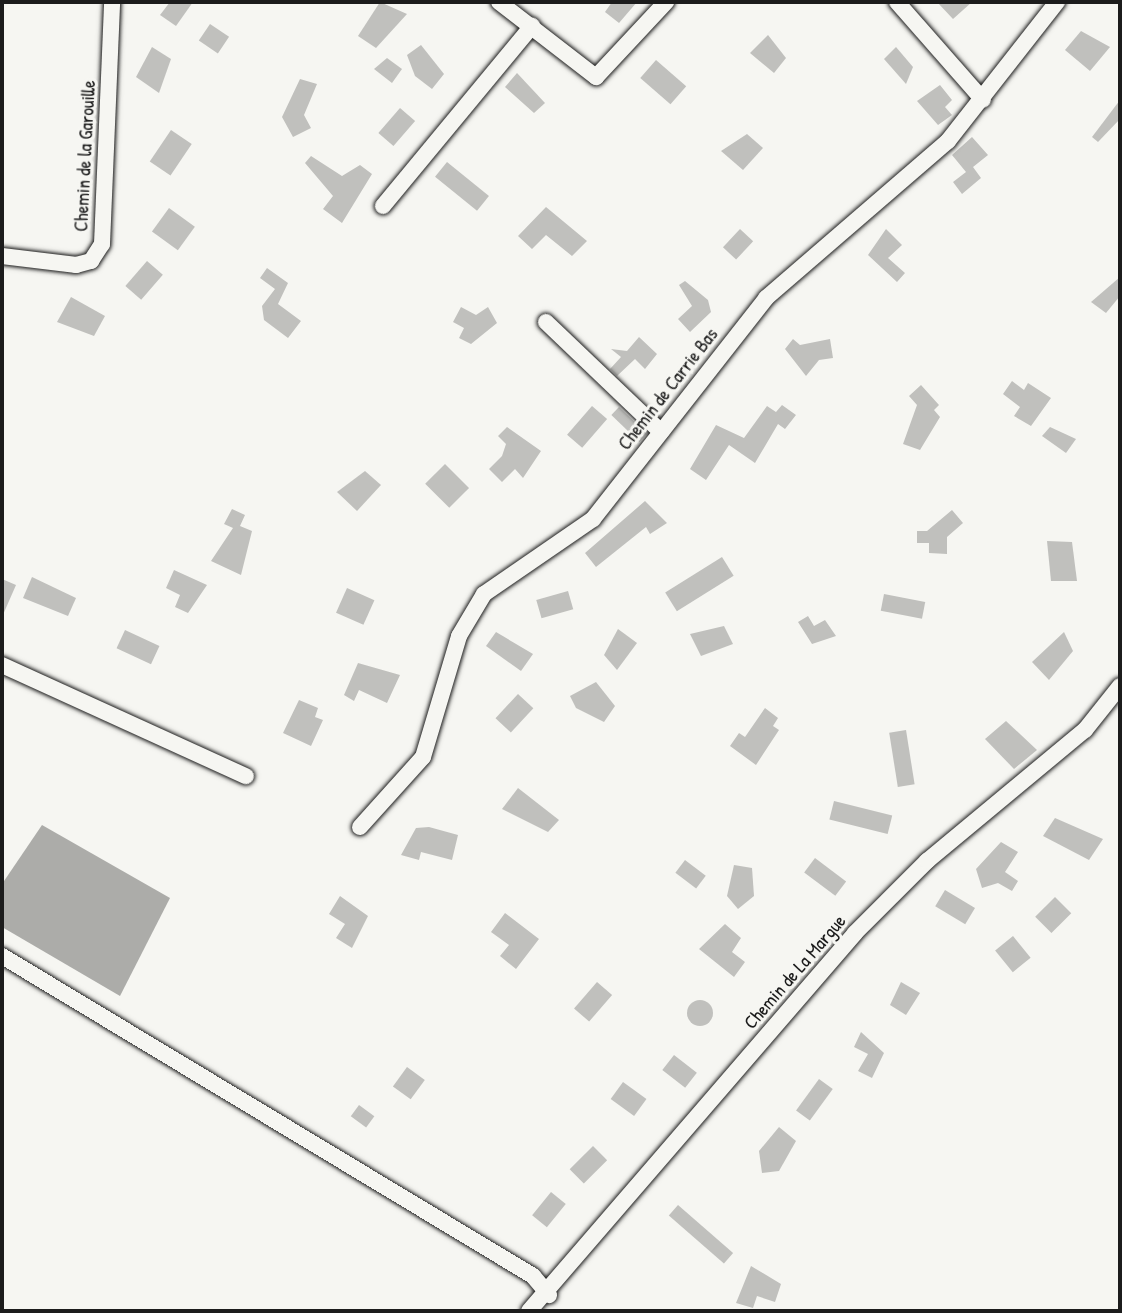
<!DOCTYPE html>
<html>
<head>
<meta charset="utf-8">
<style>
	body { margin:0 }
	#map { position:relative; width:1122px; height:1313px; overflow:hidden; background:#f6f6f2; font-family:"Patrick Hand",sans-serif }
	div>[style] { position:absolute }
	.water>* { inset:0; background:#acaca9 }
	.building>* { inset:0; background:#c0c0bd; transform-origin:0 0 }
	.round { border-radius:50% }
	.roads { filter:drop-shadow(0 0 2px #1c1c1c) drop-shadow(0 0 2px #1c1c1c) }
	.minor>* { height:16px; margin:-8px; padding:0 8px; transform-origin:8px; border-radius:8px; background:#f6f6f2 }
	span { translate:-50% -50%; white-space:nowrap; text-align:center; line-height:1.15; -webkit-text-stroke:6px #f6f6f2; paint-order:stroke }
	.street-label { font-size:19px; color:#1c1c1c }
	.frame { position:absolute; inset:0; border:4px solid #1c1c1c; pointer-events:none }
</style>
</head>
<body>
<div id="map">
	<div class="water">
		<div style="clip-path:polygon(42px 825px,170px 898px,120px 996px,2px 927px,2px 884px)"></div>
	</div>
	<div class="building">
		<div style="clip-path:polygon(170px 2px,193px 2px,176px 26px,160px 15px)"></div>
		<div style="clip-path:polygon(380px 2px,407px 14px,376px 48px,358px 36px)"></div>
		<div style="clip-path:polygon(612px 2px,637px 2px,619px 23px,605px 12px)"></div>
		<div style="clip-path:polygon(937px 2px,972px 2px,953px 19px)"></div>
		<div style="left:210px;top:24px;width:23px;height:20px;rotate:34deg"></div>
		<div style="clip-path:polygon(1081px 31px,1110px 47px,1090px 71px,1065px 50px)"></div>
		<div style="clip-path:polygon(768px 35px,786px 58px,774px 73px,750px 53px)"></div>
		<div style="clip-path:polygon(421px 45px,444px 74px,432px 89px,415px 76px,407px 55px)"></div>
		<div style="clip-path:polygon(152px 47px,171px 59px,159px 93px,136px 77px)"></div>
		<div style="clip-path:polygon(896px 47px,913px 67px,906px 84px,884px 59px)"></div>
		<div style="clip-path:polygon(387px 58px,402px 69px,392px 83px,374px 69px)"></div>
		<div style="left:656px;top:60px;width:40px;height:24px;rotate:41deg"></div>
		<div style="clip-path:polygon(517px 73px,545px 103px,534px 113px,505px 87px)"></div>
		<div style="clip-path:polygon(300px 79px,317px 84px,304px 115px,311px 128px,293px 137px,282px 117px)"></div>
		<div style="clip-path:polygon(940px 85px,952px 100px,945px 107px,952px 115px,938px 125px,917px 101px)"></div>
		<div style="clip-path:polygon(1120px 100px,1120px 119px,1098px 142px,1092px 137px)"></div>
		<div style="left:400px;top:108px;width:20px;height:33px;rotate:41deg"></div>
		<div style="left:171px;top:130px;width:25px;height:38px;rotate:34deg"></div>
		<div style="clip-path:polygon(747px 134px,763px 148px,743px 170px,721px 151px)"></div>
		<div style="clip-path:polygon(972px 137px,988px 155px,973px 167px,981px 178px,962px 194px,953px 182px,966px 172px,952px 155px)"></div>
		<div style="clip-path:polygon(311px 156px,342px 176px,360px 165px,372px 174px,342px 223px,323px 209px,333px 196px,305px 163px)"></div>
		<div style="left:447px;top:162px;width:54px;height:19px;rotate:39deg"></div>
		<div style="clip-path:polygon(546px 207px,587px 241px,572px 256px,546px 235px,532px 249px,518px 236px)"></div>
		<div style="left:169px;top:208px;width:32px;height:29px;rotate:36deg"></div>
		<div style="left:740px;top:229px;width:18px;height:25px;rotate:43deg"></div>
		<div style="clip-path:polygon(886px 229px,902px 245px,888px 258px,905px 273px,897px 282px,868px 255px)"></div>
		<div style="left:147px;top:261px;width:21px;height:33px;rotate:41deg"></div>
		<div style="clip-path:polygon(267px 268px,288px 283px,278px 304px,301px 321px,288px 338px,264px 320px,262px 306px,275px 289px,260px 278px)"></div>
		<div style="clip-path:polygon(1120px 277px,1120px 296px,1106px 313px,1091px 302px)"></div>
		<div style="clip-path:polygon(685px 281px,708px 300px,711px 312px,690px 332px,678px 319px,692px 306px,679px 285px)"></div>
		<div style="clip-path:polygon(71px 297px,105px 316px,94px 336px,57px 322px)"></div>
		<div style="clip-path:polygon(461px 307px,476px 315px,488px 307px,497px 323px,471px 344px,459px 338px,464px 328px,453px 322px)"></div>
		<div style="clip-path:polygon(639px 337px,657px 354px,645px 369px,635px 359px,617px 376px,610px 369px,621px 357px,611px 349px,627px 351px)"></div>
		<div style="clip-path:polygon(793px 339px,800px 345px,830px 339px,833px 358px,819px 360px,806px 376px,785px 349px)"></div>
		<div style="clip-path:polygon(1012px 381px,1024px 390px,1028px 383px,1051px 398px,1031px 426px,1014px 416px,1020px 407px,1003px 394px)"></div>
		<div style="clip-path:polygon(921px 385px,939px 405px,934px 410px,940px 417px,920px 450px,903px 444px,917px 405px,909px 396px)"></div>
		<div style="clip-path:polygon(782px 405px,796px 415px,785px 429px,778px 424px,755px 463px,729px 445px,706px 480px,690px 469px,716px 425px,744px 438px,767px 406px,776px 412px)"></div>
		<div style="left:592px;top:406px;width:20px;height:38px;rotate:41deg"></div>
		<div style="left:619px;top:407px;width:39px;height:11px;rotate:44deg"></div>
		<div style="clip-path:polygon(507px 427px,541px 451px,523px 478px,515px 469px,502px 482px,489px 469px,502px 456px,506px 444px,498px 436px)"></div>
		<div style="clip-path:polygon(1050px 427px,1076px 439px,1066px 453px,1042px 436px)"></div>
		<div style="left:445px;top:464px;width:34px;height:28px;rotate:45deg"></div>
		<div style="clip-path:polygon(365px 471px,381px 485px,357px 511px,337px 492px)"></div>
		<div style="clip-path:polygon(645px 501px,667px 523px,650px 534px,646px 527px,596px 567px,585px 553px)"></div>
		<div style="clip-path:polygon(232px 509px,245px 515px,240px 526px,252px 531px,241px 575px,211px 561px,233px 528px,224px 524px)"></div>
		<div style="clip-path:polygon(952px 510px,963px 523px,947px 537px,947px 554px,929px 553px,929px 543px,917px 543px,917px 531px,927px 531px)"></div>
		<div style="clip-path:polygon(1047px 541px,1072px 542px,1077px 581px,1051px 581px)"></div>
		<div style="left:722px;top:557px;width:22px;height:67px;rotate:58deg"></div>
		<div style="clip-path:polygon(174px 570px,207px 585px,188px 613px,175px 607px,180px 595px,166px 588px)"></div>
		<div style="clip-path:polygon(32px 577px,76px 598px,68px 616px,23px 598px)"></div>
		<div style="clip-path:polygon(2px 579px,16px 585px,2px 617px)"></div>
		<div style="left:347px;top:588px;width:30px;height:27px;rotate:24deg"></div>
		<div style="left:568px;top:591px;width:19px;height:33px;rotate:74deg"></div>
		<div style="left:884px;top:594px;width:42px;height:17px;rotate:11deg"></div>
		<div style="clip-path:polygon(808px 616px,814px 626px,825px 620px,836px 636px,812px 644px,798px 622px)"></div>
		<div style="clip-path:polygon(724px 626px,733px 644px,701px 656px,690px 634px)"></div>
		<div style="clip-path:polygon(618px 629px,637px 643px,617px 670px,604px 655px)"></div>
		<div style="left:125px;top:630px;width:38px;height:20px;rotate:25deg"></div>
		<div style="clip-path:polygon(496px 632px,533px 654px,521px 671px,486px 646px)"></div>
		<div style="clip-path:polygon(1064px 632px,1073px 651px,1049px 680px,1032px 662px)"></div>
		<div style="clip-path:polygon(358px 663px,400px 675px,387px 703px,359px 690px,354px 701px,344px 695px)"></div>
		<div style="clip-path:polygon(596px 682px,615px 706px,604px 722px,576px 708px,570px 696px)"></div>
		<div style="left:518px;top:694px;width:21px;height:33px;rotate:43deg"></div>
		<div style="clip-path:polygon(299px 700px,318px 708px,315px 717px,323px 720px,311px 746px,283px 733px)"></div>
		<div style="clip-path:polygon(765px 708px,778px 718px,773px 726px,779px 730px,756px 765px,730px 746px,739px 733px,745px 737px)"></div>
		<div style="clip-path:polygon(1006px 721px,1037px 750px,1014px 769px,985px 739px)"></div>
		<div style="left:906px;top:730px;width:55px;height:17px;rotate:81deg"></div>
		<div style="clip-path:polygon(518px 788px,559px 820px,548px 832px,502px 809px)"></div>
		<div style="left:834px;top:801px;width:60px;height:19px;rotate:14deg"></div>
		<div style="clip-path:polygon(1055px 818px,1103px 839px,1089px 860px,1043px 836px)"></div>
		<div style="clip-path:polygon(429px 827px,458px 835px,452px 860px,421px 852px,419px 860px,401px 855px,416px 828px)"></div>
		<div style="clip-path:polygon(1001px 842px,1018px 852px,1005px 872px,1018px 881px,1012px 891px,998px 883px,982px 888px,976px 869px)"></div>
		<div style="left:815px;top:858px;width:39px;height:18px;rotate:37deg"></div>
		<div style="left:685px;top:860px;width:26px;height:16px;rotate:37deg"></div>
		<div style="clip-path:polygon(734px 865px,752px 868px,754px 896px,738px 909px,727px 896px)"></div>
		<div style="left:945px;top:890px;width:35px;height:19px;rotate:31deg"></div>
		<div style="clip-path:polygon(340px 896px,368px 916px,352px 948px,336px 938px,345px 924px,329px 914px)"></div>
		<div style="left:1055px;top:897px;width:23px;height:28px;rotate:45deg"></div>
		<div style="clip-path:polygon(505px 913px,539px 939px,516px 969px,500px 956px,509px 945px,491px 932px)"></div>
		<div style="clip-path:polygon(725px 924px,741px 938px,732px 952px,745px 962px,734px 977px,699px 949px)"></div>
		<div style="left:1013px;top:936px;width:28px;height:23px;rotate:51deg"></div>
		<div style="left:597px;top:982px;width:20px;height:35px;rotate:41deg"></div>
		<div style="clip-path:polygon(901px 982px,920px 993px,906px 1015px,890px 1005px)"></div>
		<div class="round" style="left:687px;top:1000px;width:26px;height:26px"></div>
		<div style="clip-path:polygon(861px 1032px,884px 1053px,872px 1078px,858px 1071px,868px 1054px,854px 1047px)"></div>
		<div style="left:674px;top:1055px;width:29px;height:19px;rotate:38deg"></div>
		<div style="left:407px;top:1067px;width:22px;height:24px;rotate:36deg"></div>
		<div style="left:819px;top:1079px;width:17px;height:39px;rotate:36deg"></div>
		<div style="left:623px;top:1082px;width:29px;height:21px;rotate:36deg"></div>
		<div style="left:359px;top:1105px;width:19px;height:14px;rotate:36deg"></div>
		<div style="clip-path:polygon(779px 1127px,796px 1141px,779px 1171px,762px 1173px,759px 1151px)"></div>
		<div style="left:593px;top:1146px;width:20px;height:33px;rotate:45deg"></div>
		<div style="left:551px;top:1192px;width:19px;height:30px;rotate:39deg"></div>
		<div style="left:678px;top:1205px;width:73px;height:14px;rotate:41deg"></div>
		<div style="clip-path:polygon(751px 1266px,781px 1284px,775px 1302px,757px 1296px,753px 1308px,736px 1303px)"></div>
	</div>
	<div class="roads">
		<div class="minor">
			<div style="left:499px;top:2px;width:123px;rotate:37.7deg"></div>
			<div style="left:596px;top:77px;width:103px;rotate:-47deg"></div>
			<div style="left:897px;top:2px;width:130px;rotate:48.7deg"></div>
			<div style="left:383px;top:206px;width:234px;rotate:-50.4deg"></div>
			<div style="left:2px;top:256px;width:75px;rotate:6.9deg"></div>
			<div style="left:76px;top:265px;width:16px;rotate:-15deg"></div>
			<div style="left:91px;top:261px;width:20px;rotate:-57deg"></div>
			<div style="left:102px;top:244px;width:242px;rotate:-87.6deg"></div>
			<div style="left:546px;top:322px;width:159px;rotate:43.7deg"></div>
			<div style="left:2px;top:665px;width:268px;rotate:24.5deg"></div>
			<div style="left:360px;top:827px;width:94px;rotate:-48deg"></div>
			<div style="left:423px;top:757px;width:126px;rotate:-73.4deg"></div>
			<div style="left:459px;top:636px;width:49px;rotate:-59.2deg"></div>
			<div style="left:484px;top:594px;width:132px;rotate:-34.5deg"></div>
			<div style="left:593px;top:519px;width:281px;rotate:-51.9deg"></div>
			<div style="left:766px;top:298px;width:240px;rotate:-40.8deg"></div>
			<div style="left:948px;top:141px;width:177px;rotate:-51.9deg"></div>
			<div style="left:2px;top:956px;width:620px;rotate:31.07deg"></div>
			<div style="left:533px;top:1276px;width:25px;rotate:50deg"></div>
			<div style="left:529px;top:1311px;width:499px;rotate:-49.2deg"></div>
			<div style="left:855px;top:933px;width:102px;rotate:-45deg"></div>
			<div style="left:927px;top:861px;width:205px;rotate:-39.7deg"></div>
			<div style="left:1085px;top:730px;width:56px;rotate:-51.5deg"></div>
		</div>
	</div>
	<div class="street-label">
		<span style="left:85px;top:156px;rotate:-87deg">Chemin de la Garouille</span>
		<span style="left:668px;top:389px;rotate:-52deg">Chemin de Carrie Bas</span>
		<span style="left:795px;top:972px;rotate:-49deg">Chemin de La Margue</span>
	</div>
	<div class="frame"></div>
</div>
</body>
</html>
